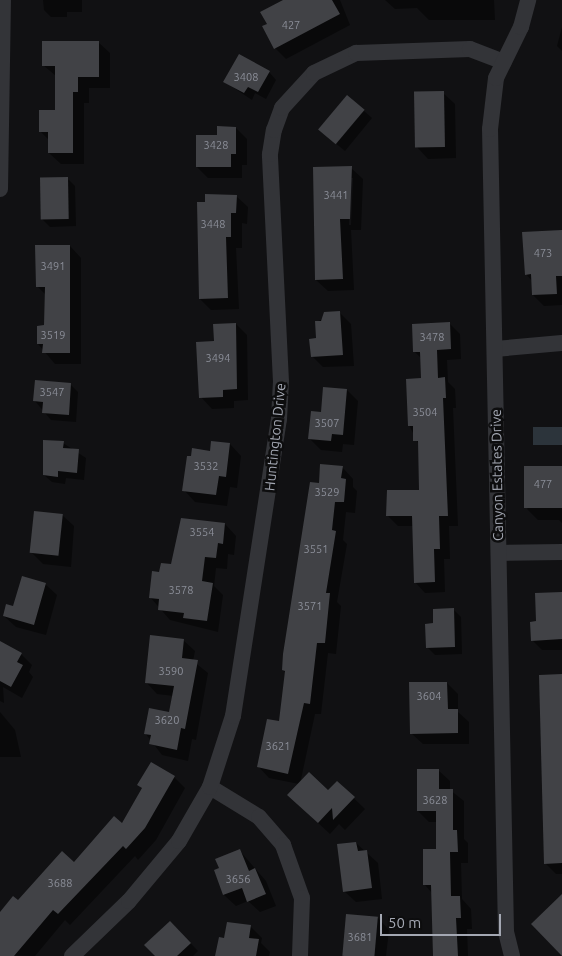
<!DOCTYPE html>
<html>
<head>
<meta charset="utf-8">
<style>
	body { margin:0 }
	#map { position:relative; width:562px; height:956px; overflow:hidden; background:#111113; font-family:Ubuntu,sans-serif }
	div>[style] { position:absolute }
	.water>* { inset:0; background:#2c343b; transform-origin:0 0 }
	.shadow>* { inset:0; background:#0007 }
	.building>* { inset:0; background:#414246; transform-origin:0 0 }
	.minor>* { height:16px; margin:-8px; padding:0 8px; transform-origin:8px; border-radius:8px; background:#333438 }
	span { translate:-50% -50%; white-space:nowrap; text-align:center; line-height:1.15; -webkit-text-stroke:5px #0d0d0e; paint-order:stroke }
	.number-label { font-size:11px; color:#8b8e98 }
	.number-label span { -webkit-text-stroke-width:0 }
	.street-label { font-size:14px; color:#a4a8b3 }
	.scale { position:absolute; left:380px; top:914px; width:121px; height:22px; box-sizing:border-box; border:2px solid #a4a8b3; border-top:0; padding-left:6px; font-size:15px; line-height:18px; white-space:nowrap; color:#a4a8b3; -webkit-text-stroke:4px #0d0d0e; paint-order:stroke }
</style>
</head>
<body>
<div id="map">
	<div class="water">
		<div style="left:533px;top:427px;width:29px;height:18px"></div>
	</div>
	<div class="shadow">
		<div style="clip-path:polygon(43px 0,82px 0,82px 12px,67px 12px,67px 17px,51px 17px,44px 10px)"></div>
		<div style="clip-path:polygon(286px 0,340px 0,350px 25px,286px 59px,275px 48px,268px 24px)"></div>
		<div style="clip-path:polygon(385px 0,494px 0,495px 20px,429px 20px,417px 8px,395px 9px)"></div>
		<div style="clip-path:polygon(562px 27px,562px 51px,557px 46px)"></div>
		<div style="clip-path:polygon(98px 42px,110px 53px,110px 88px,89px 88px,89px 103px,84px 103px,84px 164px,61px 164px,49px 153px,49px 140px,40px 131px,56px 111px,56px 76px,43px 65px)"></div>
		<div style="clip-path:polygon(269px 72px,276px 80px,266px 99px,255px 93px,252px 100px,225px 82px)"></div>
		<div style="clip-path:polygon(443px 93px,455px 104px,456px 158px,428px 159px,417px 147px)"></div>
		<div style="clip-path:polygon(364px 111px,372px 118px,345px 151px,328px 137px)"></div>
		<div style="clip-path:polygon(236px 128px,247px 139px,247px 165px,242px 165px,242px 178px,208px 178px,197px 167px,218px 136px)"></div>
		<div style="clip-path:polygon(evenodd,351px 168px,363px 179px,361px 230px,351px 230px,354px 290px,328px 291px,316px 280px,351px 168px,350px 178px,353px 178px,351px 225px,349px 225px,350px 178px)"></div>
		<div style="clip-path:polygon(67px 178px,75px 186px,76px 226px,50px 227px,42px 219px)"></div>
		<div style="clip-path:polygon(236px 196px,248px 207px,247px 224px,242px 223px,242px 248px,236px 248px,239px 309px,211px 310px,200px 299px,206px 203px)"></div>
		<div style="clip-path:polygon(562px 231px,562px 305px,544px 306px,533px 295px,532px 281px,526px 274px)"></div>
		<div style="clip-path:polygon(70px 246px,81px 258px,81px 364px,55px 364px,38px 344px,46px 327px,46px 295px,37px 286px)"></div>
		<div style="clip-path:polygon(339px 312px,351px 324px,354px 366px,323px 367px,312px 356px,318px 339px,316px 322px)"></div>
		<div style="clip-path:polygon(236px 324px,247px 335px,248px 400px,234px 401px,234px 408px,212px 409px,201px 397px,216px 342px)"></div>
		<div style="clip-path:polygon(450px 324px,460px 334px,461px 359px,447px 360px,448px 382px,455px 389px,456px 408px,453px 408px,458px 526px,449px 526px,450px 559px,444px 559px,445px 592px,425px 593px,415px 582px,413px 526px,398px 526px,388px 516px,420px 492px,419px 445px,409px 425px,422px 379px,421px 358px,414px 351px)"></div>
		<div style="clip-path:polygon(70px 384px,78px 392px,76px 422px,51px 420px,35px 401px)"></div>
		<div style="clip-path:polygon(347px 390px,358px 401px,354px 445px,343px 444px,342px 452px,321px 450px,310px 439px,322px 414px)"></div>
		<div style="clip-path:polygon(63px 443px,86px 458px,84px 480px,66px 478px,65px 484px,52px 482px,44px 475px)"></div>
		<div style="clip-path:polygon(230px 444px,241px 456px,237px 488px,230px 487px,227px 506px,195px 502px,184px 490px,211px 452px)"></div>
		<div style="clip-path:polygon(342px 467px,353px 479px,353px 487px,357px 491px,355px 513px,346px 512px,343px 540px,347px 544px,337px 602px,341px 606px,336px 654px,328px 653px,321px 714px,315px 714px,300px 784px,328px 792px,338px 783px,365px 809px,345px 830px,339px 824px,330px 834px,300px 806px,299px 784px,269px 778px,258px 766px,280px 723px,286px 673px,283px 670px,320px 484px)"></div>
		<div style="clip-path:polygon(562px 467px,562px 523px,559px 520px,538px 520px,527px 509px)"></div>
		<div style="clip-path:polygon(62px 515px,74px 526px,71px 567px,43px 564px,32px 553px)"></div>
		<div style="clip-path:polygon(225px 524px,236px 536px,234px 555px,228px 554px,227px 569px,216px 568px,214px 586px,223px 595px,218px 632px,170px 620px,150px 597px,161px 573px)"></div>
		<div style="clip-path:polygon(45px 584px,57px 595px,46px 635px,16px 627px,4px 616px)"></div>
		<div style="clip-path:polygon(562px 594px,562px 650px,542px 650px,532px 640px,538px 623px)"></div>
		<div style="clip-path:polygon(453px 609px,461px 617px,462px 654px,435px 655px,427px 647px,435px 625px)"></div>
		<div style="clip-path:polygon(183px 640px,195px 651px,193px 661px,208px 673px,196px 740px,192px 739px,188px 761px,162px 755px,145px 733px,170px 713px,174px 696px,157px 694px,146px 682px)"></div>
		<div style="clip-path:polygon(0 642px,21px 654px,32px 665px,29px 672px,33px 677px,22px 698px,3px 687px,4px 703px,0 701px)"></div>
		<div style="clip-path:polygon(562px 675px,562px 874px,556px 874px,545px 863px)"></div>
		<div style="clip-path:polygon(447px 683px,458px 694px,458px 712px,469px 722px,469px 744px,423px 744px,411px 733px)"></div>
		<div style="clip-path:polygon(0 712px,15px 730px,21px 757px,0 757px)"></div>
		<div style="clip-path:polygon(438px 770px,450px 781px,450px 790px,464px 801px,464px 839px,468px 843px,468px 863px,461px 863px,462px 899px,471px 909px,472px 929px,467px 929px,468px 956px,435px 956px,432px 893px,425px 885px,437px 850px,437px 822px,429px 822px,418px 811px)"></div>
		<div style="clip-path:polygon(174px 777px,185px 788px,156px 840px,138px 860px,135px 856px,70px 925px,65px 920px,35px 956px,0 955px,0 914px,74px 863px,122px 825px,143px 789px,139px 785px)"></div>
		<div style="clip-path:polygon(356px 843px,378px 863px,382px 899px,356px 902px,344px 891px)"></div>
		<div style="clip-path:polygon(240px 851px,266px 881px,276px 906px,260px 912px,248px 901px,236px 906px,224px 895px,215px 871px)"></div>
		<div style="clip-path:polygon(378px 918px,389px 930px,386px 956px,343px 956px)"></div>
		<div style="clip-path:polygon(170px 922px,198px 951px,193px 956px,156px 956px)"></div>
		<div style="clip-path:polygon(251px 927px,262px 938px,261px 943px,270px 952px,269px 956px,217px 956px,225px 939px)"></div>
	</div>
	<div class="building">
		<div style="clip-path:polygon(283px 0,332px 0,340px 14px,274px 49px,262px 26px,267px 24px,260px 12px)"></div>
		<div style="clip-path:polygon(42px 41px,99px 41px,99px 77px,78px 77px,78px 92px,73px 92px,73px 153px,48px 153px,48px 132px,39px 132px,39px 110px,55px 110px,55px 66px,42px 66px)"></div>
		<div style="clip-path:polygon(239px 54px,270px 71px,258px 92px,248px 87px,244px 93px,223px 82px)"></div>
		<div style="left:444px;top:91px;width:56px;height:30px;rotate:89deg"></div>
		<div style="left:347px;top:95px;width:23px;height:45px;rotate:40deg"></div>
		<div style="clip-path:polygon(217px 126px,236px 127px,236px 154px,231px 154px,231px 167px,196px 167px,196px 135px,217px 135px)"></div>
		<div style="clip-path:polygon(352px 166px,350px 219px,340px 219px,343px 279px,315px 280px,313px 167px)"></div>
		<div style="left:68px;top:177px;width:42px;height:28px;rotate:89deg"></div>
		<div style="clip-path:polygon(205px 194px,237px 195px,236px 213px,231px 213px,231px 237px,226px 237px,228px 298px,199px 299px,197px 202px,205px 202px)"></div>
		<div style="clip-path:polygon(562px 230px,562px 276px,556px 276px,557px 294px,532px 295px,531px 274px,525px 275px,522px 232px)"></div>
		<div style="clip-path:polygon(35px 245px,70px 245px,70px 353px,42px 353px,43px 344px,37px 344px,37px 326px,44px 325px,45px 287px,36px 287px)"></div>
		<div style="clip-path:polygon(340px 311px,343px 355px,311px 357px,309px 339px,316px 338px,315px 321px,321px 321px,324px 312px)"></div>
		<div style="clip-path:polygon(450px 322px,451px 349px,437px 350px,438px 378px,445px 377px,446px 398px,443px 398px,448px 516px,439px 516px,440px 549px,434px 549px,435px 582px,414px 583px,412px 516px,386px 516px,387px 490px,419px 490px,418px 441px,413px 441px,413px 426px,408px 426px,406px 379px,421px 378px,420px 352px,413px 352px,412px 324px)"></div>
		<div style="clip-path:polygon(236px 323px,237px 389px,223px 390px,223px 397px,199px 398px,196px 342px,214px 341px,213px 324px)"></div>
		<div style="clip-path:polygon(35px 380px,71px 383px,69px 415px,42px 413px,43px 402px,33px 401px)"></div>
		<div style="clip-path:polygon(323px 387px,347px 389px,343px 435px,332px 434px,331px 441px,308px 439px,311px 411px,321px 412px)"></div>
		<div style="clip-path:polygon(43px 440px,64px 441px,63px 448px,79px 449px,77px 473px,58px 471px,58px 477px,43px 475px)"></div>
		<div style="clip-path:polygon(211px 441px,230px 443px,226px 477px,219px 476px,216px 495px,182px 491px,187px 456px,191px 456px,192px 448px,210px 451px)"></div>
		<div style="clip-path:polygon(320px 464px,343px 466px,341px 478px,346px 479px,344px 502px,335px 502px,332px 530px,336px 531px,326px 593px,330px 593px,325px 643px,317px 643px,310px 704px,304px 703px,288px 774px,257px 767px,267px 719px,279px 721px,285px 671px,282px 670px,283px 654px,310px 482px,319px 483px)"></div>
		<div style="left:562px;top:466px;width:42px;height:38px;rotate:90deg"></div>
		<div style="left:34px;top:511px;width:29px;height:42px;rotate:6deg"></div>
		<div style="clip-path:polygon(181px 518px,225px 523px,223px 544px,218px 543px,216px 558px,205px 557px,202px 581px,213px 583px,207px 621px,183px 618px,184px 613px,158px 610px,159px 599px,149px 598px,152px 571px,159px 572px,161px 563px,171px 564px)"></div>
		<div style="clip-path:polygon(22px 576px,46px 583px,34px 625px,3px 616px,6px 604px,13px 606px)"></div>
		<div style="clip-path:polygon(562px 592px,562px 639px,531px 641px,530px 622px,536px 621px,535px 593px)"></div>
		<div style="clip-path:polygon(454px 608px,455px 647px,426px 648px,425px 624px,433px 623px,433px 609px)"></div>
		<div style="clip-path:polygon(150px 635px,184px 639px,182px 658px,198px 660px,185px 729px,181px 728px,177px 750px,149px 744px,151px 735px,144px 734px,149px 708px,169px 712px,174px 686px,145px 683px)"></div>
		<div style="clip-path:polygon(0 641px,22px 653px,17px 662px,23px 665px,11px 687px,0 681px)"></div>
		<div style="clip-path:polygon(562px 674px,562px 863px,544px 864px,539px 675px)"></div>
		<div style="clip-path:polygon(409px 682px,447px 682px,448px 709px,458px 709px,458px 733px,410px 734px)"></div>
		<div style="clip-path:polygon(151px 762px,175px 776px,145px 828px,126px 849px,123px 846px,58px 914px,53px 910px,14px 956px,0 956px,0 912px,13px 896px,18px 900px,62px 851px,74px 862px,114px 816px,122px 823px,142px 788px,137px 785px)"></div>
		<div style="clip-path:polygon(417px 769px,439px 769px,439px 789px,453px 789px,453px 830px,457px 830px,458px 852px,450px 852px,451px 896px,460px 896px,461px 918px,456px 918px,458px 956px,433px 956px,431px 885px,423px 885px,423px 849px,436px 849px,436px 811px,417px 811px)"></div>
		<div style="clip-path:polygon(309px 772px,328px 790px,337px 781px,355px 797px,333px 820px,332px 808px,318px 823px,287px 795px)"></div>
		<div style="clip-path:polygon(356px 842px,358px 851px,367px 850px,372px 888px,343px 892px,337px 844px)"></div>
		<div style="clip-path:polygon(240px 849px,249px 871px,255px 868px,266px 894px,247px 902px,242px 888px,223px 895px,214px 870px,219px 868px,215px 859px)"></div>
		<div style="clip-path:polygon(562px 894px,562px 956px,531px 924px)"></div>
		<div style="left:346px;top:914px;width:32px;height:42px;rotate:5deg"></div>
		<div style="clip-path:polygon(170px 921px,191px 943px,177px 956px,155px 956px,144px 945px)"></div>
		<div style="clip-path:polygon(227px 922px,251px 925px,249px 938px,259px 939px,256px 956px,215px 956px,219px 937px,224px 938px)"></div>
	</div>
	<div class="minor">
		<div style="left:0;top:189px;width:189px;rotate:-89.1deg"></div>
		<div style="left:495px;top:349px;width:67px;rotate:-5.1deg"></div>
		<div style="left:499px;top:553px;width:63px;rotate:-0.9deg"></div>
		<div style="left:210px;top:787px;width:57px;rotate:31.5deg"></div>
		<div style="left:259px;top:817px;width:37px;rotate:49deg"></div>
		<div style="left:283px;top:845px;width:56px;rotate:70.3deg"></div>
		<div style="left:302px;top:898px;width:58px;rotate:92deg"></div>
		<div style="left:72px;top:956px;width:79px;rotate:-44deg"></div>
		<div style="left:129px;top:901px;width:78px;rotate:-50.2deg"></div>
		<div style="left:179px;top:841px;width:62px;rotate:-60.1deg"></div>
		<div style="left:210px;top:787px;width:75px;rotate:-72.1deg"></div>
		<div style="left:233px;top:716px;width:301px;rotate:-81.2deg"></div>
		<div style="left:279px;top:419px;width:37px;rotate:-87deg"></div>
		<div style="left:281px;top:382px;width:228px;rotate:-92.8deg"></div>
		<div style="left:270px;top:154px;width:24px;rotate:-81deg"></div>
		<div style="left:274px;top:130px;width:23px;rotate:-70deg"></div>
		<div style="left:282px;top:108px;width:47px;rotate:-47.6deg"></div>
		<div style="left:314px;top:73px;width:47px;rotate:-25.5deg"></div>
		<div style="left:356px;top:53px;width:114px;rotate:-2deg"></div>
		<div style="left:470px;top:49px;width:36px;rotate:21deg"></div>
		<div style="left:512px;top:956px;width:25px;rotate:-104deg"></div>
		<div style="left:506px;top:932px;width:803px;rotate:-91.14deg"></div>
		<div style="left:490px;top:129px;width:51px;rotate:-83.3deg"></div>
		<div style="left:496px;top:78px;width:57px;rotate:-63.9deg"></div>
		<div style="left:521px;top:27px;width:28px;rotate:-75deg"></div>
	</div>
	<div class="number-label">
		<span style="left:291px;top:25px">427</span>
		<span style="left:246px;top:77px">3408</span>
		<span style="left:216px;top:145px">3428</span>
		<span style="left:336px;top:195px">3441</span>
		<span style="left:213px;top:224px">3448</span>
		<span style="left:543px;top:253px">473</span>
		<span style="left:53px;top:266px">3491</span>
		<span style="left:53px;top:335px">3519</span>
		<span style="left:432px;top:337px">3478</span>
		<span style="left:218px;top:358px">3494</span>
		<span style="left:52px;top:392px">3547</span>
		<span style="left:425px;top:412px">3504</span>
		<span style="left:327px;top:423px">3507</span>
		<span style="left:206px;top:466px">3532</span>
		<span style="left:543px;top:484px">477</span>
		<span style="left:327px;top:492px">3529</span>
		<span style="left:202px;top:532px">3554</span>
		<span style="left:316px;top:549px">3551</span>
		<span style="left:181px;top:590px">3578</span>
		<span style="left:310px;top:606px">3571</span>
		<span style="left:171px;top:671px">3590</span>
		<span style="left:429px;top:696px">3604</span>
		<span style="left:167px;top:720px">3620</span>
		<span style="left:278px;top:746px">3621</span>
		<span style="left:435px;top:800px">3628</span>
		<span style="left:238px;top:879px">3656</span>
		<span style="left:60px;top:883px">3688</span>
		<span style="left:360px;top:937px">3681</span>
	</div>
	<div class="street-label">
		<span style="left:275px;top:437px;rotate:-84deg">Huntington Drive</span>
		<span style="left:497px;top:475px;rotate:-91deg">Canyon Estates Drive</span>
	</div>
	<div class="scale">50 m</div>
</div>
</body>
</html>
